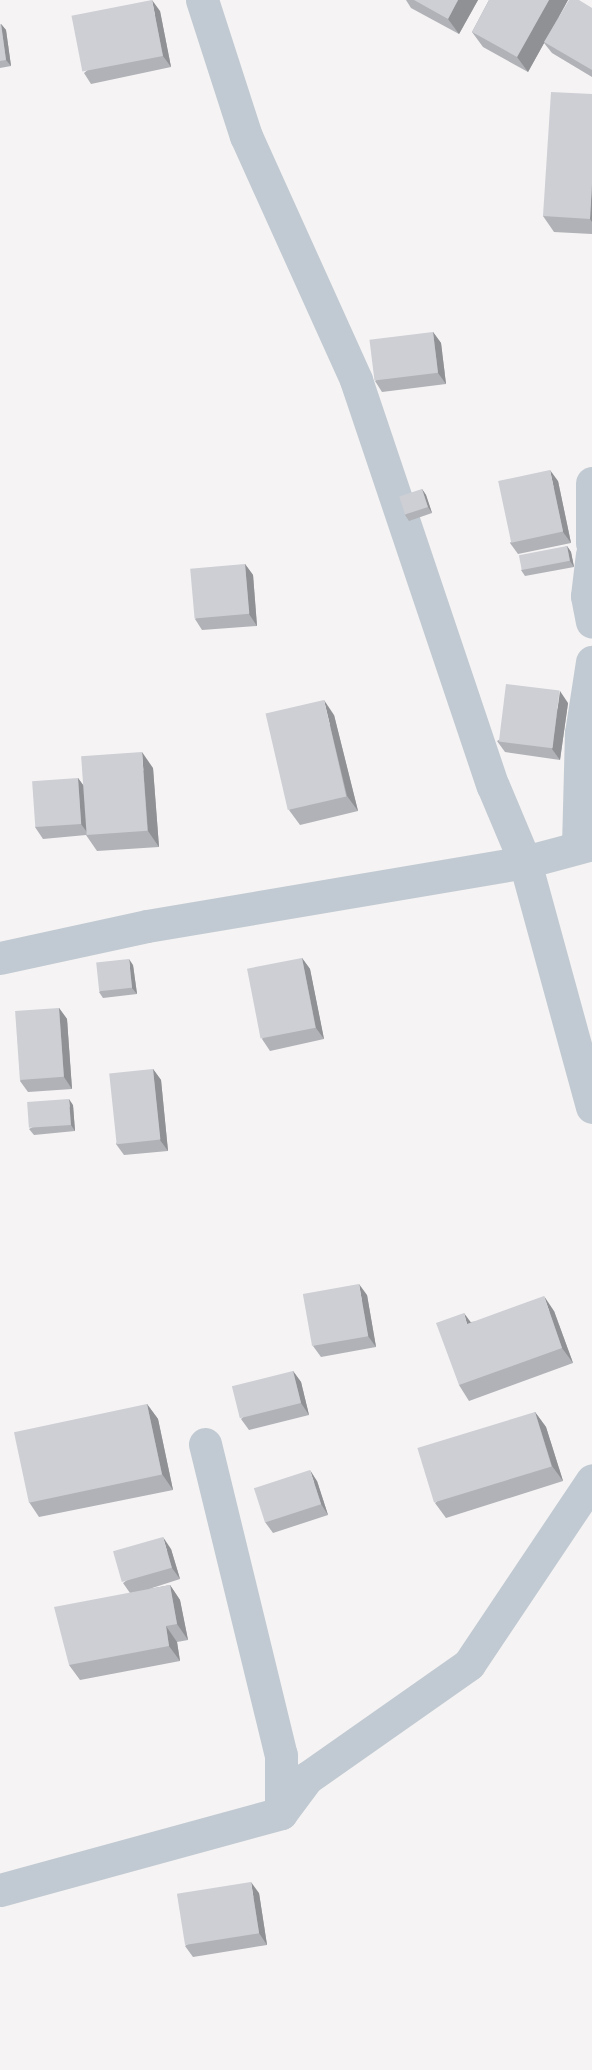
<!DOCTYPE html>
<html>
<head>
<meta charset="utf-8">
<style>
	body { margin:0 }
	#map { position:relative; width:592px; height:2070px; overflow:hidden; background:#f5f3f3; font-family:Commissioner,sans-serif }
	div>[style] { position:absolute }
	.minor>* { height:33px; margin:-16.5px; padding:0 16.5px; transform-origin:16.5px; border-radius:16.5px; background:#c1cad2 }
	.wall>* { inset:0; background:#b0b2b7 }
	.shaded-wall>* { inset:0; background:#909195 }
	.building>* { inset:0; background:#cdcfd5; transform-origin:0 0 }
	span { translate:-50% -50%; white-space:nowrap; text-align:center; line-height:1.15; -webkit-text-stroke:5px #fff; paint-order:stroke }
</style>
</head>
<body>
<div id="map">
	<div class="minor">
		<div style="left:202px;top:0;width:143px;rotate:72.1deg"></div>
		<div style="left:246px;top:136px;width:268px;rotate:65.7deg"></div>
		<div style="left:356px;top:380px;width:428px;rotate:71.4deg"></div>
		<div style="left:493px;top:786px;width:82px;rotate:67.2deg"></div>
		<div style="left:525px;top:862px;width:254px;rotate:74.7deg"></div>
		<div style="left:592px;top:483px;width:60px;rotate:90deg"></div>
		<div style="left:592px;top:554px;width:42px;rotate:96.8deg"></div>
		<div style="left:587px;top:596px;width:26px;rotate:79deg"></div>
		<div style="left:578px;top:846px;width:113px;rotate:-88.5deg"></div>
		<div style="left:581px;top:733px;width:72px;rotate:-81.2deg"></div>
		<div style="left:0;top:958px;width:150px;rotate:-12.3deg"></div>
		<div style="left:147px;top:926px;width:383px;rotate:-9.6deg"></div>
		<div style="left:525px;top:862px;width:69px;rotate:-15deg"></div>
		<div style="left:205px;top:1444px;width:320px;rotate:76.3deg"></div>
		<div style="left:281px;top:1755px;width:58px;rotate:90deg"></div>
		<div style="left:0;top:1890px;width:291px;rotate:-15.3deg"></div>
		<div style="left:281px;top:1813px;width:44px;rotate:-53.4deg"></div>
		<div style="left:307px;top:1778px;width:198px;rotate:-35.1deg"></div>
		<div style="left:469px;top:1664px;width:221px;rotate:-56.2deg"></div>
	</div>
	<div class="wall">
		<div style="clip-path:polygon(406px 0,478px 0,459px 34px,411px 8px)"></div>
		<div style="clip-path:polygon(489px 0,568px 0,559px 17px,592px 8px,592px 77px,552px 53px,544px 43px,528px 72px,483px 47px,472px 32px)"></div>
		<div style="clip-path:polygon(160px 11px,171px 67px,91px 84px,84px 73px)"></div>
		<div style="clip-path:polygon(1px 24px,6px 30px,11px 66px,0 68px,0 25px)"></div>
		<div style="clip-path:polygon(592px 94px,592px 234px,554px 232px,543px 216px)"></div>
		<div style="clip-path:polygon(433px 332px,441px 343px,446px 384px,382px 392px,375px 381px)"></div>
		<div style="clip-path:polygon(558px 481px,571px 543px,518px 554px,510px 543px)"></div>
		<div style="clip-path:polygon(422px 489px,426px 495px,432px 513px,409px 521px,405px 515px)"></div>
		<div style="clip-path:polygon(567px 546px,571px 552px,574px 567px,525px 576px,521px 570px)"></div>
		<div style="clip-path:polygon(245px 564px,253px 575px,257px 626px,202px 630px,195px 619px)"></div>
		<div style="clip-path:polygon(568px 703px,560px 760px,505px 752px,497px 741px)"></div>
		<div style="clip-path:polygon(334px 715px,358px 811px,300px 825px,289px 810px)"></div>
		<div style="clip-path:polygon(153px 768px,159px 847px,97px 851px,86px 835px,43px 839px,35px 827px,78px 778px,83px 785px)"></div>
		<div style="clip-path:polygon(302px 958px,310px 969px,324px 1039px,270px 1051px,262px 1039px)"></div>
		<div style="clip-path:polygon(133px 965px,137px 994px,103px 998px,99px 992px)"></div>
		<div style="clip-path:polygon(59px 1008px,67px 1019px,72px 1089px,28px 1092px,20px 1081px)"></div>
		<div style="clip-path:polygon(153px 1069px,161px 1080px,168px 1151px,124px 1155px,116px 1144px)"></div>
		<div style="clip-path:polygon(73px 1105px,75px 1131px,34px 1135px,29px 1129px)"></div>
		<div style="clip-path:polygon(367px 1295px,376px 1347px,321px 1357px,313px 1346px)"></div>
		<div style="clip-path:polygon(554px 1311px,573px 1363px,469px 1401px,459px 1385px,471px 1322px)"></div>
		<div style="clip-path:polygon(293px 1371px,301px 1382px,309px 1415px,249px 1430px,241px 1419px)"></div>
		<div style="clip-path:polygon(147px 1404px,158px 1419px,173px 1490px,39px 1517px,29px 1502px)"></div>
		<div style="clip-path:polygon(535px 1412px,546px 1427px,563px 1481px,446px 1518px,435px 1503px)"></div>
		<div style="clip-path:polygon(317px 1481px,328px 1515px,273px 1533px,265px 1522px)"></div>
		<div style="clip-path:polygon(171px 1549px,180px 1579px,149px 1589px,170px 1585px,180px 1600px,188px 1640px,177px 1642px,180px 1661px,80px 1680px,69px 1665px,130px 1593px,123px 1583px)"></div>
		<div style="clip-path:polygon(259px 1893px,267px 1945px,193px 1957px,185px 1946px)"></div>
	</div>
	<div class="shaded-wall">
		<div style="clip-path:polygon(152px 0,160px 11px,171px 67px,163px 56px)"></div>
		<div style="clip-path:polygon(458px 0,478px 0,459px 34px,448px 19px)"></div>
		<div style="clip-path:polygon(549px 0,568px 0,528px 72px,517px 57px)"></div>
		<div style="clip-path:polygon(1px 24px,6px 30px,11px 66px,6px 60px)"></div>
		<div style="clip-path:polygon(592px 184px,592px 222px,590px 219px)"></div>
		<div style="clip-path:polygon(433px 332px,441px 343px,446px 384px,438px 373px)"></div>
		<div style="clip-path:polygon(550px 470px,558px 481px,571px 543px,563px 532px)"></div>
		<div style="clip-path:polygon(422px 489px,426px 495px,432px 513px,428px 507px)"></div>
		<div style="clip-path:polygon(567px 546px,571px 552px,574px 567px,570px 561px)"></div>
		<div style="clip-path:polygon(245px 564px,253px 575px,257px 626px,249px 614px)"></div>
		<div style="clip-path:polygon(560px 691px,568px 703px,560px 760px,552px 749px)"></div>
		<div style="clip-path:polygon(324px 700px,334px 715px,358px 811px,347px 796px)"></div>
		<div style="clip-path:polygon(142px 752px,153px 768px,159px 847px,148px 831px)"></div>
		<div style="clip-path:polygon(78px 778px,86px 789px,89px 835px,81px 824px)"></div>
		<div style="clip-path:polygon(302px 958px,310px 969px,324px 1039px,316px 1028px)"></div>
		<div style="clip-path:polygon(129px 959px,133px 965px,137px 994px,132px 988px)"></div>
		<div style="clip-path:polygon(59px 1008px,67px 1019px,72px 1089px,64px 1077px)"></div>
		<div style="clip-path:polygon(153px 1069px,161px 1080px,168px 1151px,160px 1140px)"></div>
		<div style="clip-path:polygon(69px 1099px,73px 1105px,75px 1131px,71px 1125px)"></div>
		<div style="clip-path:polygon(359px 1284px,367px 1295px,376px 1347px,368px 1336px)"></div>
		<div style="clip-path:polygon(544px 1296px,554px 1311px,573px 1363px,562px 1348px)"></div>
		<div style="clip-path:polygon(464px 1313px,475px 1328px,467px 1324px)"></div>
		<div style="clip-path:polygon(293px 1371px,301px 1382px,309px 1415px,301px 1403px)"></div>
		<div style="clip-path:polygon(147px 1404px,158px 1419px,173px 1490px,162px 1474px)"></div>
		<div style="clip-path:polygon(535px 1412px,546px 1427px,563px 1481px,552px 1466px)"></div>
		<div style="clip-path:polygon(310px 1470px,317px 1481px,328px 1515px,321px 1504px)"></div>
		<div style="clip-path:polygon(163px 1537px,171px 1549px,180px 1579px,172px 1568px)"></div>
		<div style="clip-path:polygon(170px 1585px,180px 1600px,188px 1640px,177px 1624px)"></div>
		<div style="clip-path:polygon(166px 1626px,177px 1642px,180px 1661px,169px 1646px)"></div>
		<div style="clip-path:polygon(251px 1882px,259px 1893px,267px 1945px,259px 1933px)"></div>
	</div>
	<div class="building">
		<div style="left:152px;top:0;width:57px;height:82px;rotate:79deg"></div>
		<div style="clip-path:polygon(414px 0,458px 0,448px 19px)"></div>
		<div style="clip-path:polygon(489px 0,549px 0,517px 57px,472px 32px)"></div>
		<div style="clip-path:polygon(569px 0,579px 0,592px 8px,592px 70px,544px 42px)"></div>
		<div style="clip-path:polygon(1px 24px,6px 60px,0 61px,0 25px)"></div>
		<div style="clip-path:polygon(551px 92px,592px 94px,592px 184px,590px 219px,543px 216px)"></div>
		<div style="left:433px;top:332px;width:41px;height:64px;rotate:83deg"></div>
		<div style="left:550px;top:470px;width:63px;height:53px;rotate:78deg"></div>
		<div style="left:422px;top:489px;width:19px;height:24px;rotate:72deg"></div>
		<div style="left:567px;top:546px;width:15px;height:49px;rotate:79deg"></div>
		<div style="left:245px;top:564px;width:50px;height:55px;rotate:85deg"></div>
		<div style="left:506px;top:684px;width:54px;height:58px;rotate:7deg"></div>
		<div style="left:324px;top:700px;width:99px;height:60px;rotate:77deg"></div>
		<div style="left:142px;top:752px;width:79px;height:61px;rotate:86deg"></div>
		<div style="left:78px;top:778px;width:46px;height:46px;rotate:86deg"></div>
		<div style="left:302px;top:958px;width:71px;height:56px;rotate:79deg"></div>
		<div style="left:129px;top:959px;width:29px;height:33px;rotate:84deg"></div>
		<div style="left:59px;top:1008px;width:69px;height:44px;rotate:86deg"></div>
		<div style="left:153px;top:1069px;width:71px;height:44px;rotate:84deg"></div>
		<div style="left:69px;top:1099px;width:26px;height:42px;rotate:86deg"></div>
		<div style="left:359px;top:1284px;width:53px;height:57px;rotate:80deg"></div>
		<div style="clip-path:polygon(544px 1296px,562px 1348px,459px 1385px,436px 1323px,464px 1313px,467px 1324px)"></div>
		<div style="left:293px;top:1371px;width:33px;height:63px;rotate:76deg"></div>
		<div style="left:147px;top:1404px;width:72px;height:136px;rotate:78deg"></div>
		<div style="left:535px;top:1412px;width:57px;height:123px;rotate:73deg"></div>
		<div style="left:310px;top:1470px;width:36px;height:59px;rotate:72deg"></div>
		<div style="left:163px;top:1537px;width:32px;height:52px;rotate:74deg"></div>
		<div style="clip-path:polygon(170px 1585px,177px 1624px,166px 1626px,169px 1646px,69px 1665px,54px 1607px)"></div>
		<div style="left:251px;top:1882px;width:52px;height:75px;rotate:81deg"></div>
	</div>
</div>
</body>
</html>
